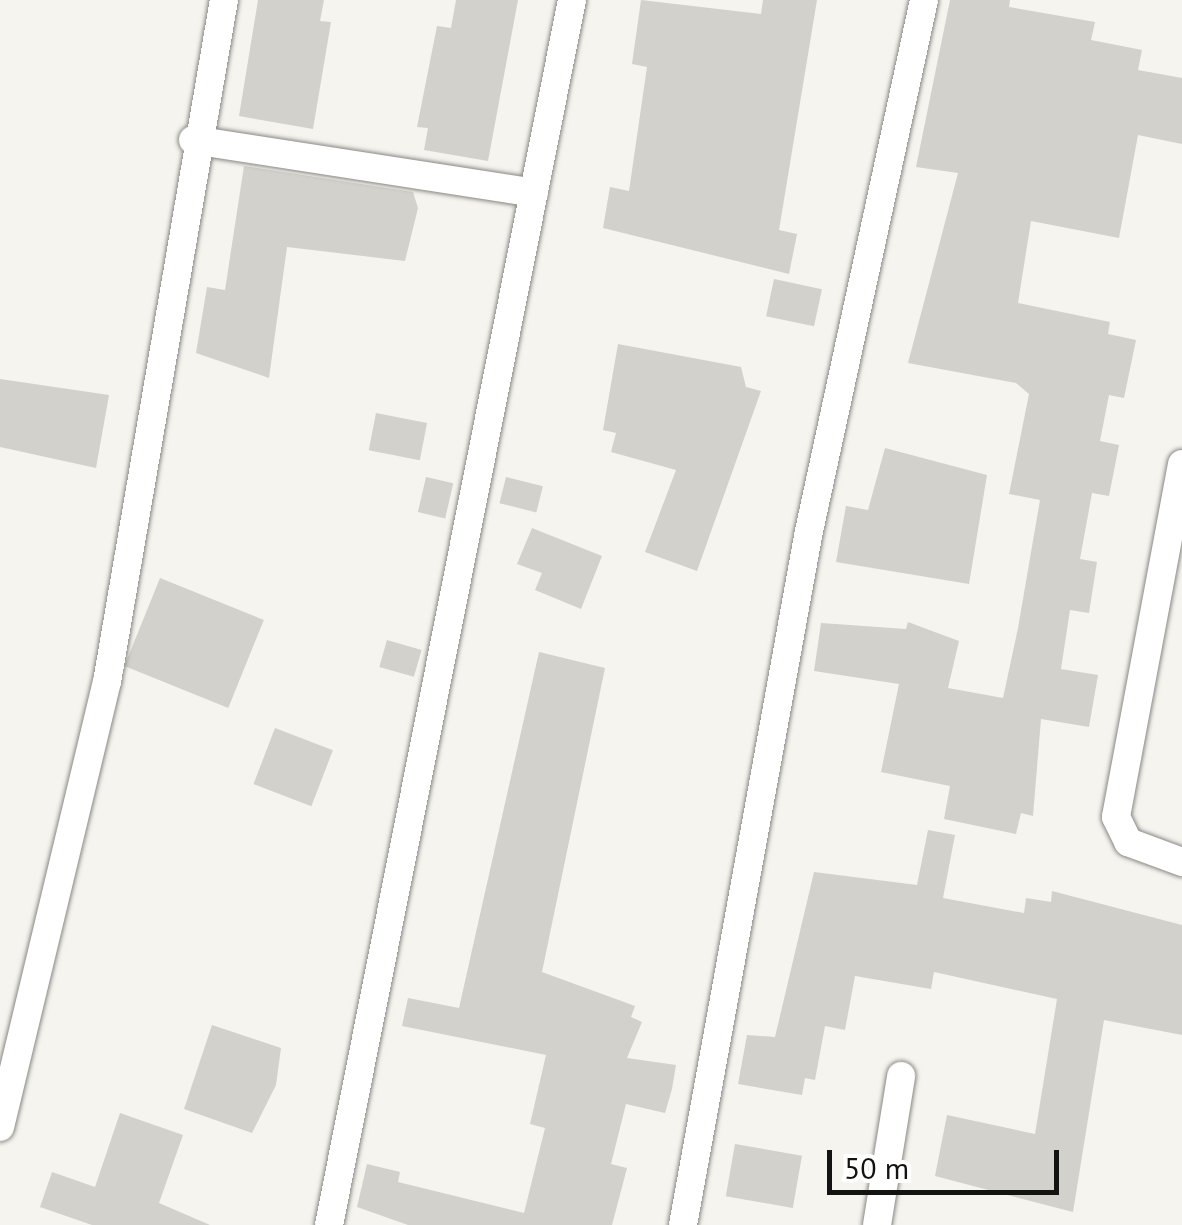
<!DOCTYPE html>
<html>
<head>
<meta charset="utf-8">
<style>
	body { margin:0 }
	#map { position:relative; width:1182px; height:1225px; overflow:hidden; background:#f5f4ef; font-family:"PT Sans",sans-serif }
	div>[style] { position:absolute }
	.building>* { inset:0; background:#d2d1cb; transform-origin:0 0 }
	.roads { filter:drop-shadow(0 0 2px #8a8884) drop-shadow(0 0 2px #8a8884) }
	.street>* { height:28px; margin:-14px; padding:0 14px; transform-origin:14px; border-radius:14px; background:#fff }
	span { translate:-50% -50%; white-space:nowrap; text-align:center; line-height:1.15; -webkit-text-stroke:8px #fff; paint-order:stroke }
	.scale { position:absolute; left:827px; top:1150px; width:232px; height:45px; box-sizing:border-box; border:5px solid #131311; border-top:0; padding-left:12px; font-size:30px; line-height:35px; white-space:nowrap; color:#131311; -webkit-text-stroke:8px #fff; paint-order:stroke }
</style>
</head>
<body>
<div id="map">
	<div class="building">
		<div style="clip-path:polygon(258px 0,324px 0,320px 21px,331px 22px,313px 129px,239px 116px)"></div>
		<div style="clip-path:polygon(456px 0,518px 0,488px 161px,424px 150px,428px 128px,417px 127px,437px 26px,451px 28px)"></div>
		<div style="clip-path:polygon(641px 0,761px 14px,763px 0,817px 0,779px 230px,797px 234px,789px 274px,603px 228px,610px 187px,629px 191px,647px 67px,632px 64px)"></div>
		<div style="clip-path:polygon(950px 0,1010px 0,1009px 7px,1095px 22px,1091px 40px,1142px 50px,1138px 70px,1182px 78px,1182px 144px,1138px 135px,1119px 238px,1031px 221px,1018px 303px,1110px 322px,1108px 334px,1136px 340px,1124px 398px,1109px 395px,1100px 441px,1119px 445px,1109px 496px,1092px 493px,1080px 559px,1097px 562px,1089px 613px,1070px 610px,1061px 669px,1098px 675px,1089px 727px,1041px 719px,1033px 816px,1021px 813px,1016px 834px,944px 819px,950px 786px,881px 772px,899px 684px,814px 671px,821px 623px,906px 629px,908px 622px,959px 641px,948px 688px,1003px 698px,1018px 628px,1040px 500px,1009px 494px,1029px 394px,1016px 383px,908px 363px,958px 173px,916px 167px)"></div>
		<div style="clip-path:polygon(244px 166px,413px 192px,418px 208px,405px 261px,287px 247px,269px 378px,196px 353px,207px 287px,225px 290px)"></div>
		<div style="left:774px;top:279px;width:49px;height:38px;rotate:12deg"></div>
		<div style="clip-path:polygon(618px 344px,741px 367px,746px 387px,761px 391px,697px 571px,645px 552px,676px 470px,611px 452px,616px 433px,603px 430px)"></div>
		<div style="clip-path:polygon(0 379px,109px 395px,96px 468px,0 447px)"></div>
		<div style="left:376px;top:413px;width:52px;height:38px;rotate:11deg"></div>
		<div style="clip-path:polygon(885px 448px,987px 475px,969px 584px,836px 562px,846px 506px,868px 510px)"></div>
		<div style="left:426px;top:477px;width:28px;height:36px;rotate:13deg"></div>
		<div style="left:506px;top:477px;width:38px;height:27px;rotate:14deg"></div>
		<div style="clip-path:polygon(532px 528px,602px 556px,581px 609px,535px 590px,542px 573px,517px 564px)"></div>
		<div style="left:160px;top:578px;width:112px;height:95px;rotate:22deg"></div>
		<div style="left:387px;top:640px;width:36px;height:28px;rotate:16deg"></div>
		<div style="clip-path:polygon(539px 652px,605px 668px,542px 972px,635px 1006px,631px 1017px,642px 1022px,627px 1058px,676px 1065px,672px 1089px,665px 1113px,626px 1104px,611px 1164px,627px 1168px,612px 1225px,408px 1225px,357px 1207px,367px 1164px,400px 1172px,398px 1182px,524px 1213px,545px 1128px,530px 1124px,546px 1055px,402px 1026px,408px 998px,459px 1008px)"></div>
		<div style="left:275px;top:728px;width:62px;height:60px;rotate:21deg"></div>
		<div style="clip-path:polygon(928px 830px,955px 835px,943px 898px,1024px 913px,1026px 898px,1051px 902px,1052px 891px,1182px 925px,1182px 1035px,1104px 1020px,1073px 1212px,935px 1176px,947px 1115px,1035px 1134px,1057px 999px,934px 972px,931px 989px,855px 976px,845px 1030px,825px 1026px,815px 1080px,805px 1078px,802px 1095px,738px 1084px,747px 1035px,775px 1037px,814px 872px,917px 885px)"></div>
		<div style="clip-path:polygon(212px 1025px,281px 1048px,276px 1085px,252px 1133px,184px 1109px)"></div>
		<div style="clip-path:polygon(120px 1113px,183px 1135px,159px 1203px,210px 1225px,92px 1225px,40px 1207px,52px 1172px,95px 1187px)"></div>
		<div style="left:735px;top:1144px;width:68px;height:53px;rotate:10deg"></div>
	</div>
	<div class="roads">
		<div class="street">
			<div style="left:193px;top:140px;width:345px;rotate:8.8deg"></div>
			<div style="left:1182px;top:464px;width:359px;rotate:100.6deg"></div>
			<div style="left:1116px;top:817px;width:28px;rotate:64deg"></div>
			<div style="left:1128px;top:842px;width:58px;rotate:20.3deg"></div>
			<div style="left:0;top:1127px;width:458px;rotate:-76.5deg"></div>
			<div style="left:107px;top:682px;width:692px;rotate:-80.27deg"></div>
			<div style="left:329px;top:1225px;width:1249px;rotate:-78.78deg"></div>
			<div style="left:683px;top:1225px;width:705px;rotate:-79.71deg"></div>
			<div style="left:809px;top:531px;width:543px;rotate:-77.78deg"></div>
			<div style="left:877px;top:1225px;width:151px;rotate:-80.8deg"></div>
		</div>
	</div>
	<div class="scale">50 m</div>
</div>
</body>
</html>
